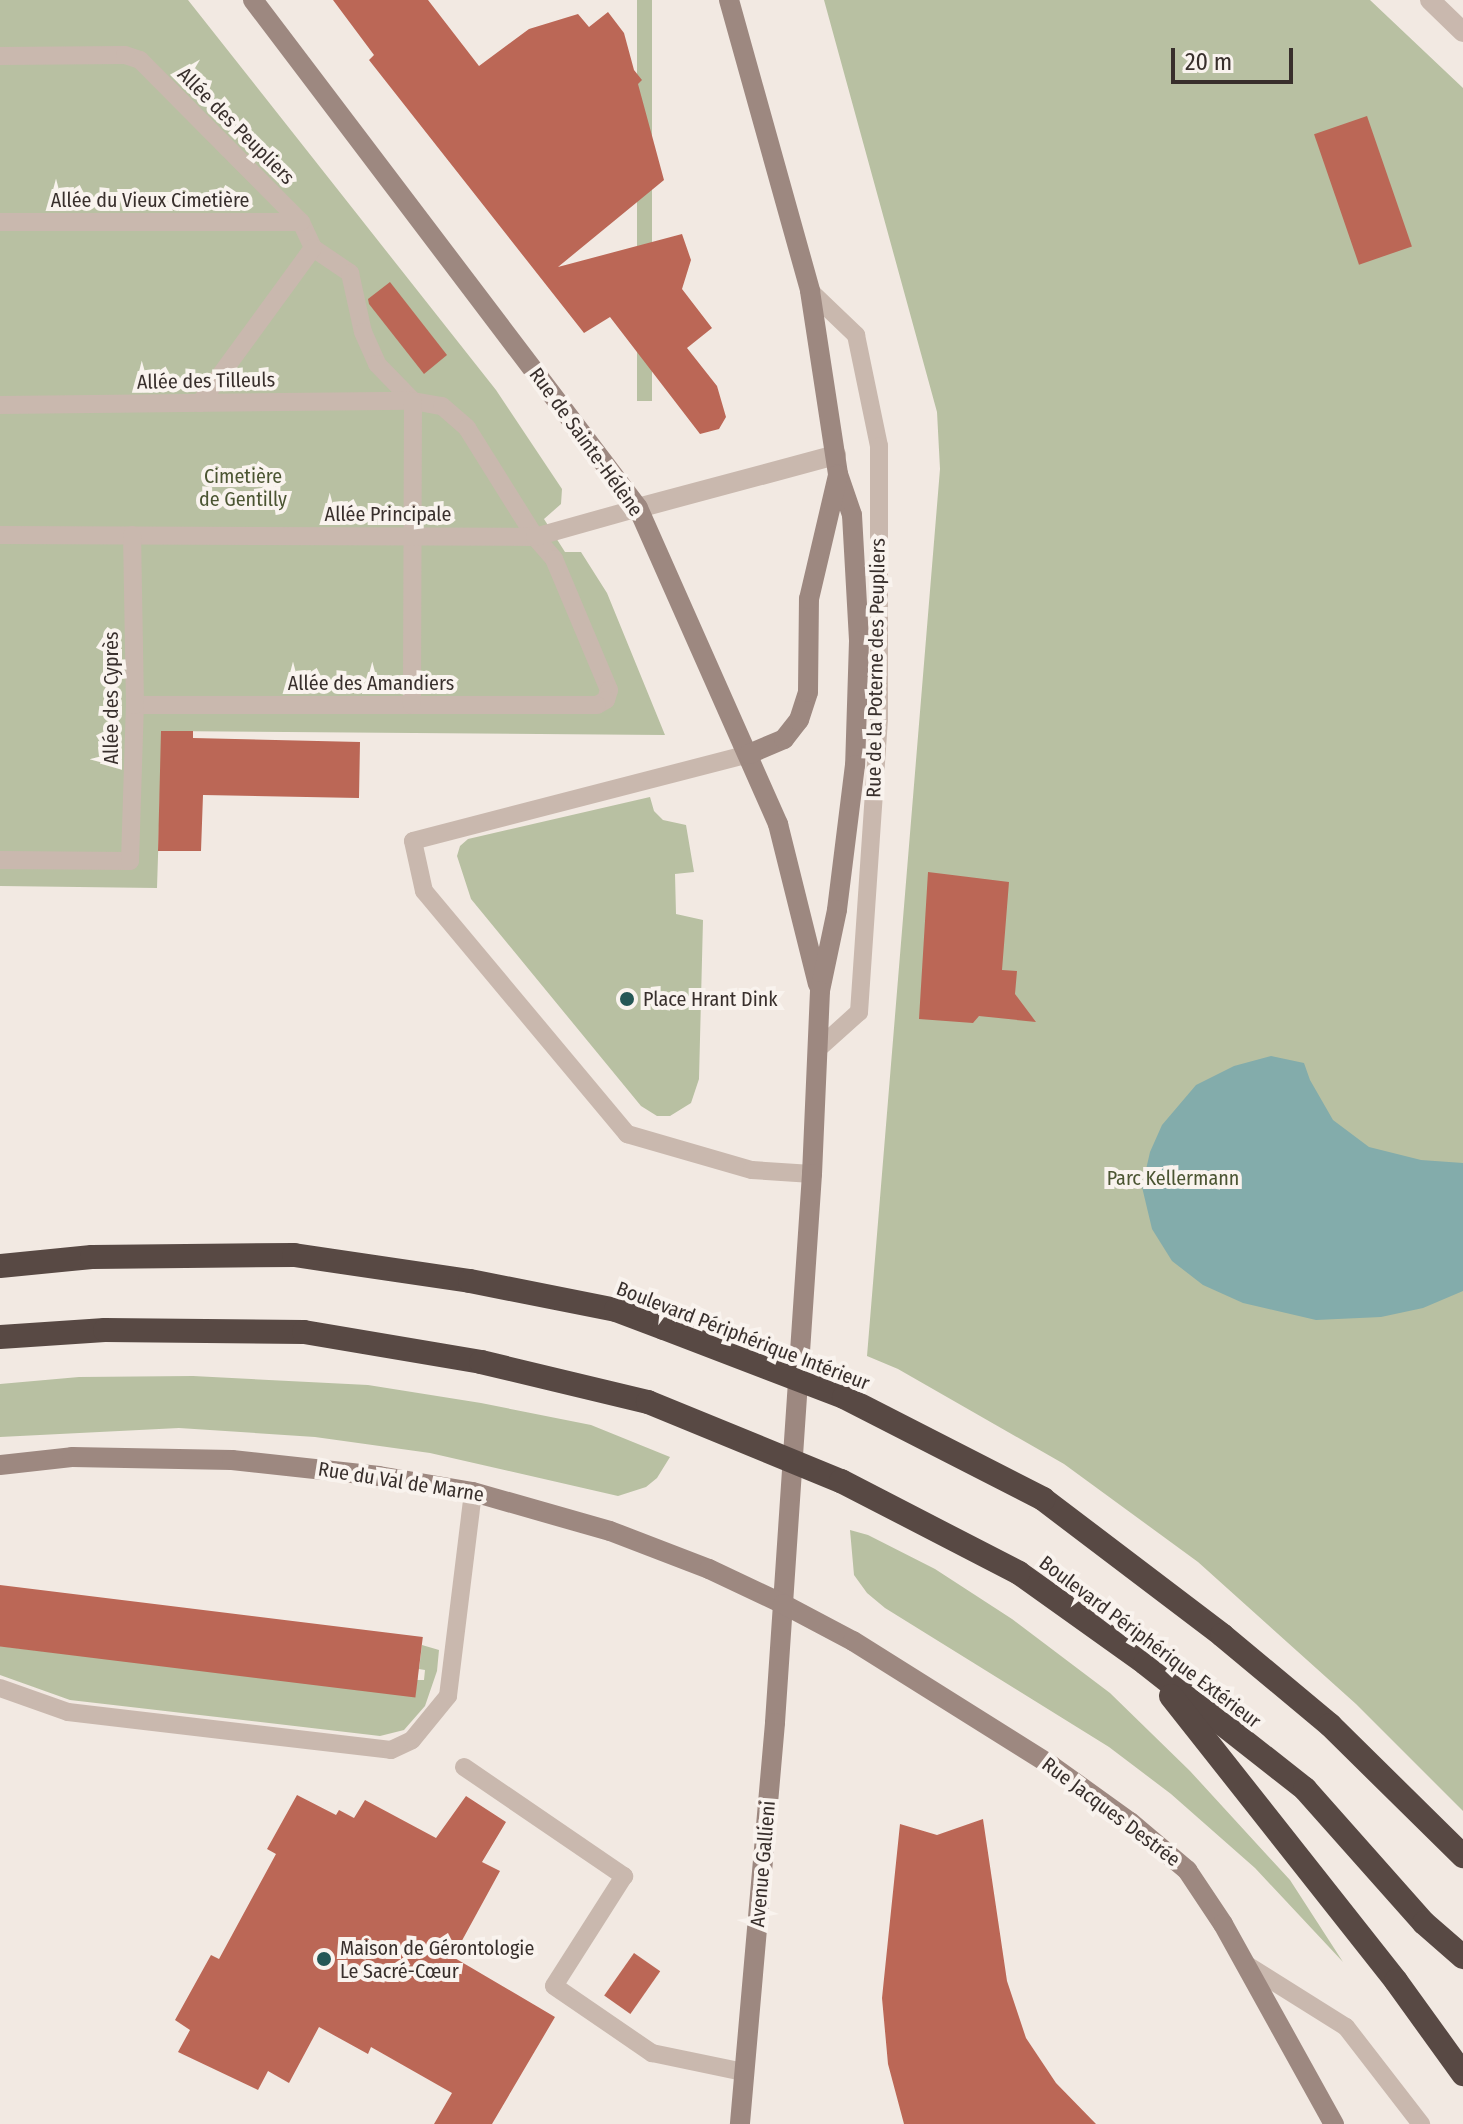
<!DOCTYPE html>
<html>
<head>
<meta charset="utf-8">
<style>
	body { margin:0 }
	#map { position:relative; width:1463px; height:2124px; overflow:hidden; background:#f2e9e2; font-family:"Fira Sans Condensed",sans-serif }
	div>[style] { position:absolute }
	.green>* { inset:0; background:#b8c0a2; transform-origin:0 0 }
	.water>* { inset:0; background:#83acab }
	.building>* { inset:0; background:#bb6756; transform-origin:0 0 }
	.lane>* { height:18px; margin:-9px; padding:0 9px; transform-origin:9px; border-radius:9px; background:#c9b8ae }
	.street>* { height:20px; margin:-10px; padding:0 10px; transform-origin:10px; border-radius:10px; background:#c9b8ae }
	.secondary>* { height:20px; margin:-10px; padding:0 10px; transform-origin:10px; border-radius:10px; background:#9d8880 }
	.highway>* { height:24px; margin:-12px; padding:0 12px; transform-origin:12px; border-radius:12px; background:#584944 }
	.highway-bridge>* { height:24px; margin:-12px; padding:0 12px; transform-origin:12px; border-radius:12px; background:#584944 }
	.dots>* { width:22px; height:22px; translate:-50% -50%; box-sizing:border-box; border:4px solid #f9f3ee; border-radius:50% }
	span { translate:-50% -50%; white-space:nowrap; text-align:center; line-height:1.15; -webkit-text-stroke:8px #f9f3ee; paint-order:stroke }
	.street-label { font-size:20px; color:#382f2c }
	.park-label { font-size:20px; color:#4b5532 }
	.poi-label { font-size:20px; color:#382f2c }
	.left { translate:0 -50%; text-align:left }
	.scale { position:absolute; left:1171px; top:48px; width:122px; height:36px; box-sizing:border-box; border:4px solid #382f2c; border-top:0; padding-left:10px; font-size:24px; line-height:28px; white-space:nowrap; color:#382f2c; -webkit-text-stroke:6px #f9f3ee; paint-order:stroke }
</style>
</head>
<body>
<div id="map">
	<div class="green">
		<div style="clip-path:polygon(0 0,188px 0,496px 390px,562px 489px,561px 504px,544px 519px,565px 552px,581px 552px,607px 593px,665px 735px,162px 731px,157px 888px,0 886px)"></div>
		<div style="left:637px;top:0;width:15px;height:401px"></div>
		<div style="clip-path:polygon(824px 0,1370px 0,1463px 88px,1463px 1811px,1356px 1704px,1198px 1562px,1064px 1464px,898px 1369px,867px 1356px,940px 469px,937px 412px)"></div>
		<div style="clip-path:polygon(650px 797px,654px 811px,663px 820px,686px 825px,694px 872px,675px 874px,676px 914px,703px 920px,699px 1079px,691px 1103px,670px 1116px,657px 1116px,641px 1106px,471px 899px,457px 856px,460px 846px,468px 839px)"></div>
		<div style="clip-path:polygon(193px 1376px,368px 1385px,481px 1403px,591px 1425px,670px 1457px,657px 1478px,646px 1487px,618px 1496px,430px 1453px,315px 1437px,179px 1428px,0 1437px,0 1384px,79px 1377px)"></div>
		<div style="clip-path:polygon(850px 1530px,868px 1535px,935px 1569px,1012px 1619px,1110px 1693px,1190px 1771px,1290px 1880px,1343px 1962px,1255px 1868px,1171px 1794px,1109px 1747px,885px 1608px,867px 1593px,854px 1575px)"></div>
		<div style="clip-path:polygon(422px 1645px,439px 1650px,437px 1671px,425px 1706px,404px 1730px,380px 1736px,70px 1700px,0 1675px,0 1646px,415px 1696px,417px 1680px,424px 1680px,425px 1670px,419px 1669px)"></div>
	</div>
	<div class="water">
		<div style="clip-path:polygon(1271px 1056px,1304px 1063px,1310px 1080px,1333px 1120px,1369px 1147px,1421px 1160px,1463px 1163px,1463px 1291px,1423px 1308px,1381px 1317px,1316px 1320px,1243px 1303px,1203px 1285px,1172px 1261px,1152px 1229px,1142px 1187px,1150px 1152px,1162px 1125px,1196px 1085px,1234px 1066px)"></div>
	</div>
	<div class="building">
		<div style="clip-path:polygon(333px 0,428px 0,479px 66px,529px 29px,578px 14px,589px 27px,608px 12px,624px 33px,634px 70px,642px 80px,638px 84px,664px 180px,558px 267px,682px 234px,691px 260px,682px 289px,712px 328px,687px 348px,717px 386px,726px 417px,719px 429px,700px 434px,610px 317px,584px 333px,369px 60px,374px 55px)"></div>
		<div style="left:1367px;top:116px;width:138px;height:56px;rotate:71deg"></div>
		<div style="clip-path:polygon(390px 282px,447px 355px,424px 374px,369px 304px,368px 299px)"></div>
		<div style="clip-path:polygon(161px 731px,193px 731px,193px 738px,360px 742px,359px 798px,203px 795px,201px 851px,158px 851px)"></div>
		<div style="clip-path:polygon(928px 872px,1009px 882px,1002px 970px,1017px 971px,1015px 994px,1036px 1022px,979px 1016px,973px 1023px,919px 1019px)"></div>
		<div style="left:0;top:1585px;width:426px;height:61px;rotate:7deg"></div>
		<div style="clip-path:polygon(297px 1795px,336px 1815px,339px 1810px,354px 1818px,365px 1800px,436px 1838px,466px 1796px,506px 1822px,482px 1862px,500px 1871px,453px 1957px,555px 2017px,492px 2124px,434px 2124px,452px 2093px,371px 2047px,368px 2054px,319px 2027px,289px 2083px,268px 2071px,258px 2090px,178px 2052px,190px 2030px,175px 2020px,211px 1955px,219px 1959px,276px 1854px,267px 1849px)"></div>
		<div style="clip-path:polygon(983px 1819px,1007px 1981px,1026px 2038px,1056px 2083px,1096px 2124px,904px 2124px,888px 2064px,882px 1998px,900px 1824px,937px 1835px)"></div>
		<div style="left:634px;top:1953px;width:32px;height:52px;rotate:35deg"></div>
	</div>
	<div class="lane">
		<div style="left:0;top:56px;width:125px;rotate:-0.5deg"></div>
		<div style="left:125px;top:55px;width:16px;rotate:18deg"></div>
		<div style="left:140px;top:60px;width:228px;rotate:45.2deg"></div>
		<div style="left:301px;top:222px;width:29px;rotate:65deg"></div>
		<div style="left:313px;top:248px;width:45px;rotate:34deg"></div>
		<div style="left:350px;top:273px;width:60px;rotate:77.6deg"></div>
		<div style="left:363px;top:332px;width:35px;rotate:66deg"></div>
		<div style="left:377px;top:364px;width:52px;rotate:45.8deg"></div>
		<div style="left:413px;top:401px;width:29px;rotate:10deg"></div>
		<div style="left:442px;top:406px;width:33px;rotate:41deg"></div>
		<div style="left:467px;top:428px;width:128px;rotate:58deg"></div>
		<div style="left:535px;top:537px;width:29px;rotate:49deg"></div>
		<div style="left:554px;top:559px;width:142px;rotate:67.2deg"></div>
		<div style="left:609px;top:690px;width:10px;rotate:107deg"></div>
		<div style="left:606px;top:700px;width:10px;rotate:151deg"></div>
		<div style="left:597px;top:705px;width:462px;rotate:180deg"></div>
		<div style="left:0;top:222px;width:301px"></div>
		<div style="left:810px;top:291px;width:64px;rotate:43.7deg"></div>
		<div style="left:856px;top:335px;width:113px;rotate:78.3deg"></div>
		<div style="left:879px;top:446px;width:273px;rotate:90deg"></div>
		<div style="left:879px;top:719px;width:294px;rotate:93.9deg"></div>
		<div style="left:859px;top:1012px;width:54px;rotate:138deg"></div>
		<div style="left:200px;top:403px;width:192px;rotate:-53.9deg"></div>
		<div style="left:0;top:405px;width:413px;rotate:-0.6deg"></div>
		<div style="left:413px;top:401px;width:304px;rotate:90.2deg"></div>
		<div style="left:0;top:535px;width:535px;rotate:0.21deg"></div>
		<div style="left:535px;top:537px;width:107px;rotate:-15.7deg"></div>
		<div style="left:749px;top:754px;width:347px;rotate:165.5deg"></div>
		<div style="left:413px;top:841px;width:51px;rotate:77.6deg"></div>
		<div style="left:424px;top:891px;width:317px;rotate:50.1deg"></div>
		<div style="left:627px;top:1134px;width:130px;rotate:16.1deg"></div>
		<div style="left:752px;top:1170px;width:60px;rotate:3.8deg"></div>
		<div style="left:0;top:860px;width:130px;rotate:0.4deg"></div>
		<div style="left:130px;top:861px;width:156px;rotate:-88.2deg"></div>
		<div style="left:135px;top:705px;width:170px;rotate:-91deg"></div>
		<div style="left:0;top:1688px;width:72px;rotate:19.4deg"></div>
		<div style="left:68px;top:1712px;width:325px;rotate:6.7deg"></div>
		<div style="left:391px;top:1750px;width:23px;rotate:-25deg"></div>
		<div style="left:412px;top:1740px;width:57px;rotate:-50.7deg"></div>
		<div style="left:448px;top:1696px;width:206px;rotate:-83deg"></div>
		<div style="left:464px;top:1767px;width:194px;rotate:34.3deg"></div>
		<div style="left:624px;top:1876px;width:130px;rotate:122.5deg"></div>
		<div style="left:554px;top:1986px;width:119px;rotate:34.4deg"></div>
		<div style="left:652px;top:2053px;width:94px;rotate:11.7deg"></div>
		<div style="left:1244px;top:1963px;width:120px;rotate:32.1deg"></div>
		<div style="left:1346px;top:2027px;width:123px;rotate:52.3deg"></div>
	</div>
	<div class="street">
		<div style="left:1430px;top:0;width:46px;rotate:44.1deg"></div>
		<div style="left:638px;top:508px;width:205px;rotate:-15deg"></div>
	</div>
	<div class="secondary">
		<div style="left:253px;top:0;width:637px;rotate:52.84deg"></div>
		<div style="left:638px;top:508px;width:346px;rotate:66.1deg"></div>
		<div style="left:778px;top:824px;width:165px;rotate:76deg"></div>
		<div style="left:729px;top:0;width:302px;rotate:74.4deg"></div>
		<div style="left:810px;top:291px;width:185px;rotate:81.3deg"></div>
		<div style="left:838px;top:474px;width:43px;rotate:71.1deg"></div>
		<div style="left:852px;top:515px;width:126px;rotate:86.8deg"></div>
		<div style="left:859px;top:641px;width:124px;rotate:91.8deg"></div>
		<div style="left:855px;top:765px;width:146px;rotate:97.1deg"></div>
		<div style="left:837px;top:910px;width:83px;rotate:101.9deg"></div>
		<div style="left:820px;top:991px;width:183px;rotate:92.5deg"></div>
		<div style="left:812px;top:1174px;width:550px;rotate:93.86deg"></div>
		<div style="left:775px;top:1723px;width:403px;rotate:95deg"></div>
		<div style="left:749px;top:754px;width:38px;rotate:-23deg"></div>
		<div style="left:784px;top:739px;width:24px;rotate:-52deg"></div>
		<div style="left:799px;top:720px;width:29px;rotate:-72deg"></div>
		<div style="left:808px;top:692px;width:93px;rotate:-89.4deg"></div>
		<div style="left:809px;top:599px;width:127px;rotate:-76.8deg"></div>
		<div style="left:0;top:1465px;width:72px;rotate:-6.3deg"></div>
		<div style="left:72px;top:1457px;width:160px;rotate:1.1deg"></div>
		<div style="left:232px;top:1460px;width:148px;rotate:6.2deg"></div>
		<div style="left:379px;top:1476px;width:95px;rotate:9.7deg"></div>
		<div style="left:473px;top:1492px;width:142px;rotate:15.9deg"></div>
		<div style="left:610px;top:1531px;width:106px;rotate:21deg"></div>
		<div style="left:709px;top:1569px;width:82px;rotate:25.3deg"></div>
		<div style="left:783px;top:1604px;width:79px;rotate:27.9deg"></div>
		<div style="left:853px;top:1641px;width:235px;rotate:32.1deg"></div>
		<div style="left:1052px;top:1766px;width:96px;rotate:35.7deg"></div>
		<div style="left:1130px;top:1822px;width:75px;rotate:40.1deg"></div>
		<div style="left:1187px;top:1870px;width:65px;rotate:56.3deg"></div>
		<div style="left:1223px;top:1924px;width:229px;rotate:61deg"></div>
	</div>
	<div class="highway">
		<div style="left:0;top:1266px;width:92px;rotate:-5.6deg"></div>
		<div style="left:92px;top:1257px;width:202px;rotate:-0.6deg"></div>
		<div style="left:294px;top:1255px;width:178px;rotate:8.4deg"></div>
		<div style="left:470px;top:1281px;width:149px;rotate:11.2deg"></div>
		<div style="left:616px;top:1310px;width:51px;rotate:20.6deg"></div>
		<div style="left:0;top:1337px;width:105px;rotate:-3.8deg"></div>
		<div style="left:105px;top:1330px;width:199px;rotate:0.6deg"></div>
		<div style="left:304px;top:1332px;width:180px;rotate:9.6deg"></div>
		<div style="left:481px;top:1362px;width:172px;rotate:13.5deg"></div>
		<div style="left:1043px;top:1499px;width:225px;rotate:37.2deg"></div>
		<div style="left:1222px;top:1635px;width:141px;rotate:39.8deg"></div>
		<div style="left:1330px;top:1725px;width:187px;rotate:44.6deg"></div>
		<div style="left:1019px;top:1573px;width:155px;rotate:35.5deg"></div>
		<div style="left:1145px;top:1663px;width:204px;rotate:38.2deg"></div>
		<div style="left:1305px;top:1789px;width:179px;rotate:48.4deg"></div>
		<div style="left:1424px;top:1923px;width:52px;rotate:41.1deg"></div>
		<div style="left:1171px;top:1696px;width:363px;rotate:51.7deg"></div>
		<div style="left:1396px;top:1981px;width:115px;rotate:54.2deg"></div>
	</div>
	<div class="highway-bridge">
		<div style="left:664px;top:1328px;width:193px;rotate:21deg"></div>
		<div style="left:844px;top:1397px;width:224px;rotate:27.1deg"></div>
		<div style="left:648px;top:1402px;width:209px;rotate:22.3deg"></div>
		<div style="left:841px;top:1481px;width:200px;rotate:27.3deg"></div>
	</div>
	<div class="dots">
		<div style="left:627px;top:999px;background:#255756"></div>
		<div style="left:324px;top:1959px;background:#255756"></div>
	</div>
	<div class="street-label">
		<span style="left:236px;top:126px;rotate:45deg">Allée des Peupliers</span>
		<span style="left:150px;top:200px">Allée du Vieux Cimetière</span>
		<span style="left:206px;top:381px;rotate:-1deg">Allée des Tilleuls</span>
		<span style="left:586px;top:442px;rotate:54deg">Rue de Sainte-Hélène</span>
		<span style="left:388px;top:514px">Allée Principale</span>
		<span style="left:876px;top:668px;rotate:-89deg">Rue de la Poterne des Peupliers</span>
		<span style="left:371px;top:683px">Allée des Amandiers</span>
		<span style="left:111px;top:698px;rotate:-90deg">Allée des Cyprès</span>
		<span style="left:743px;top:1336px;rotate:21deg">Boulevard Périphérique Intérieur</span>
		<span style="left:401px;top:1482px;rotate:9deg">Rue du Val de Marne</span>
		<span style="left:1150px;top:1642px;rotate:37deg">Boulevard Périphérique Extérieur</span>
		<span style="left:1111px;top:1812px;rotate:37deg">Rue Jacques Destrée</span>
		<span style="left:763px;top:1864px;rotate:-85deg">Avenue Gallieni</span>
	</div>
	<div class="park-label">
		<span style="left:243px;top:488px">Cimetière<br>de Gentilly</span>
		<span style="left:1173px;top:1178px">Parc Kellermann</span>
	</div>
	<div class="poi-label">
		<span class="left" style="left:643px;top:999px">Place Hrant Dink</span>
		<span class="left" style="left:340px;top:1960px">Maison de Gérontologie<br>Le Sacré-Cœur</span>
	</div>
	<div class="scale">20 m</div>
</div>
</body>
</html>
